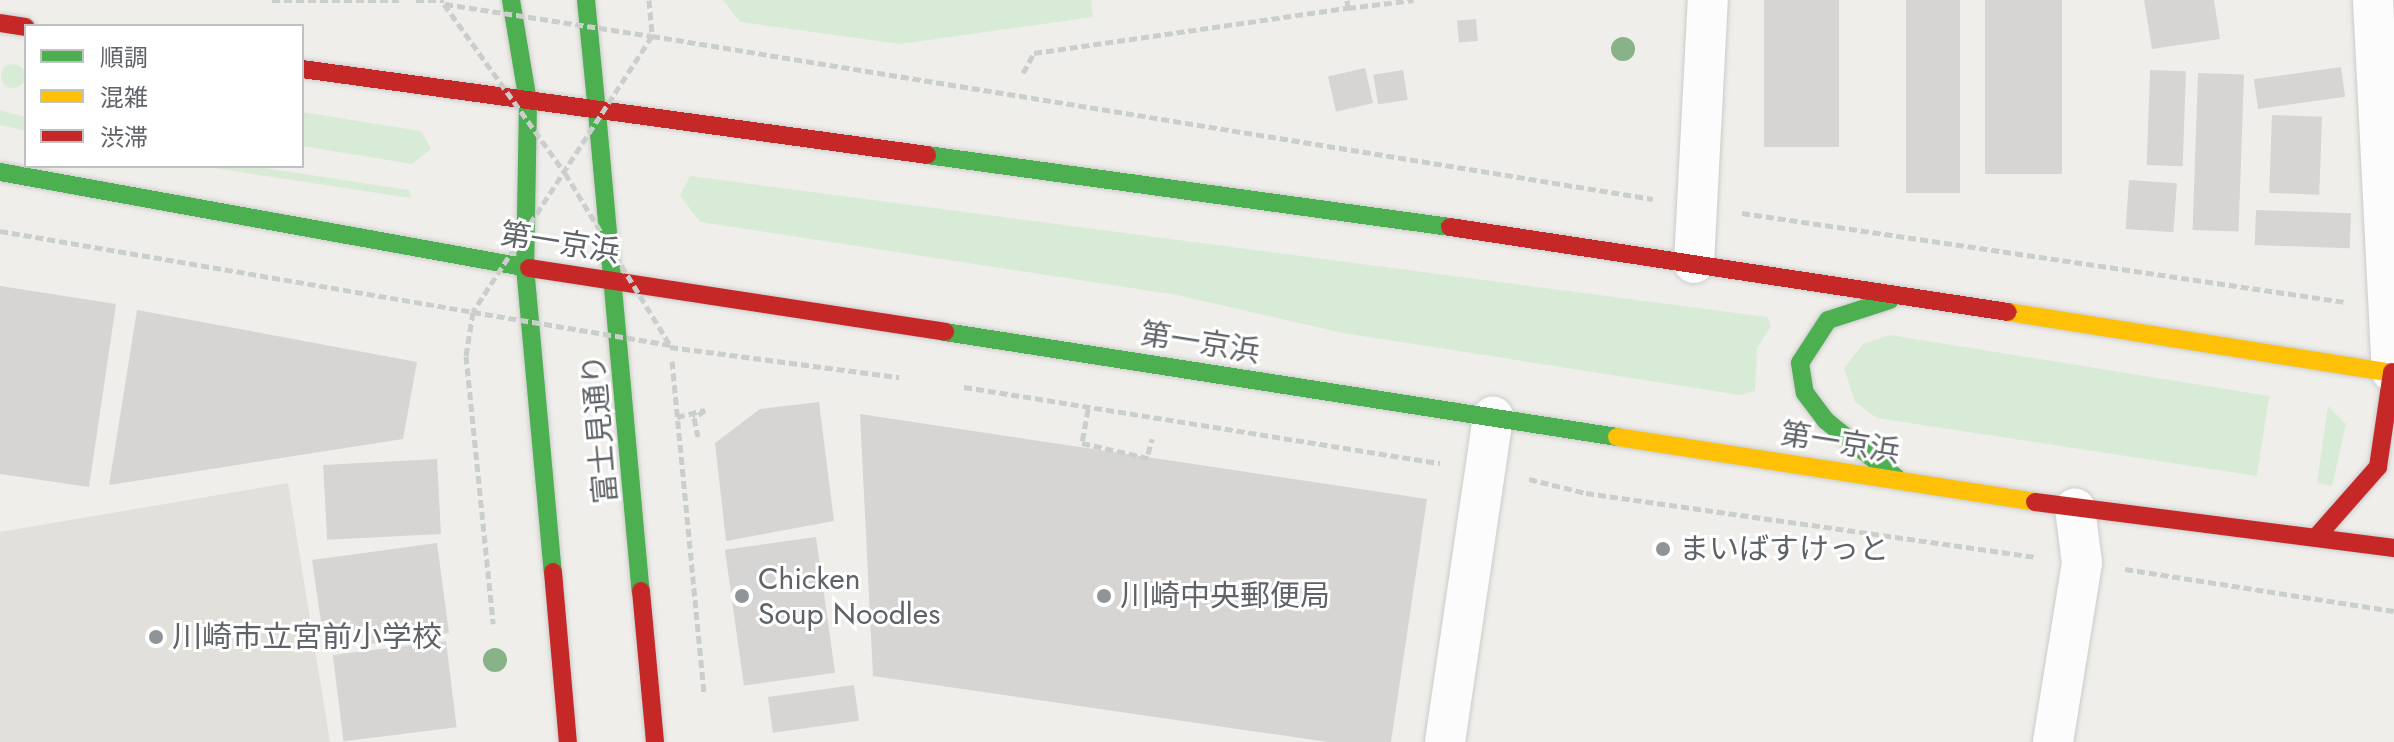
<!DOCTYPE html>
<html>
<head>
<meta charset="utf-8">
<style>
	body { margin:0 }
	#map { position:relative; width:2394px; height:742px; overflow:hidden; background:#efeeea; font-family:Jost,"Noto Sans JP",sans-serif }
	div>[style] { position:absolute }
	.education>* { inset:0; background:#e2e0da }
	.green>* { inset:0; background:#d8ebd6 }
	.round { border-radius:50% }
	.building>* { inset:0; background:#d6d5d3; transform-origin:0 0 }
	.path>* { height:5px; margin-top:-2.5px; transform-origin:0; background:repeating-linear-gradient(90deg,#cacfcc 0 8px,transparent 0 12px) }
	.roads { filter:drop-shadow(0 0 2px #cbcccc) drop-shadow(0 0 2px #cbcccc) }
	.street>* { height:40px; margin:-20px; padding:0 20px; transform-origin:20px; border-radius:20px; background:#fdfcfc }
	.fast>* { height:18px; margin:-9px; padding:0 9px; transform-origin:9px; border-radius:9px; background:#4caf50 }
	.slow>* { height:18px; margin:-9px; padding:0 9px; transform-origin:9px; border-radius:9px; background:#ffc107 }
	.jam>* { height:18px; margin:-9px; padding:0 9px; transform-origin:9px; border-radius:9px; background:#c62828 }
	.path-bridge>* { height:5px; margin-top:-2.5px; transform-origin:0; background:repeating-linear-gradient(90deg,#cacfcc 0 8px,transparent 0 12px) }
	.trees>* { width:24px; height:24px; margin:-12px; border-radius:50%; background:#88b388 }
	.dots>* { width:22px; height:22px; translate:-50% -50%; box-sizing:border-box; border:4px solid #fff; border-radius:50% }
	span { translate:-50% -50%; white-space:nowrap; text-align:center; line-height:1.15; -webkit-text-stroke:6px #fff; paint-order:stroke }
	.street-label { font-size:30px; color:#5f6368 }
	.poi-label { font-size:30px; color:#5f6368 }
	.left { translate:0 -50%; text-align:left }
	.legend { position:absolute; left:24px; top:24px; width:280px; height:144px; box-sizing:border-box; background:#fff; border:2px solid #bfc1c3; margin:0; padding:10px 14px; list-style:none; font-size:24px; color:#5f6368 }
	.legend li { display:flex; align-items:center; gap:16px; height:40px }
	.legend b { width:40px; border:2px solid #bfc1c3 }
</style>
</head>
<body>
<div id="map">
	<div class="education">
		<div style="clip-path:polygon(288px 483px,330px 742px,0 742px,0 532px)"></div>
	</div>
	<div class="green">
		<div style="clip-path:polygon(723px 0,1091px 0,1093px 17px,900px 44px,740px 22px)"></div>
		<div class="round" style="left:1px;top:64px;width:24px;height:24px"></div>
		<div style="clip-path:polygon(0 110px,26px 117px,26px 131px,0 125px)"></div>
		<div style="clip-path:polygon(302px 112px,421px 131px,431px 149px,412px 164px,302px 146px)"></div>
		<div style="clip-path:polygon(200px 166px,251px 166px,409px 190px,411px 198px)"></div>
		<div style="clip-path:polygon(690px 176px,1767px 317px,1771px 326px,1757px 348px,1755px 391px,1740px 395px,1343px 333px,1177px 295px,700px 222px,680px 195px)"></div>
		<div style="clip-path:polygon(1890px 335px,2269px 396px,2257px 476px,1877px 418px,1855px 402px,1844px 368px,1863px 344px)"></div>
		<div style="clip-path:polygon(2328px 406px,2346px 424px,2332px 486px,2317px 483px)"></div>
	</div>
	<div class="building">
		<div style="left:1764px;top:0;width:75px;height:147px"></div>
		<div style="left:1906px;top:0;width:54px;height:193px"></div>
		<div style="left:1985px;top:0;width:77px;height:174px"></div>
		<div style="clip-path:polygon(2144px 0,2214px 0,2220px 39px,2152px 49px)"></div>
		<div style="left:1476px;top:19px;width:22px;height:19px;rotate:85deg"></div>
		<div style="left:2341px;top:67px;width:30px;height:88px;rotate:82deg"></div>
		<div style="left:1365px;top:68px;width:36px;height:38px;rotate:77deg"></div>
		<div style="left:1403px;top:70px;width:30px;height:30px;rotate:81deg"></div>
		<div style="left:2150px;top:70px;width:36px;height:95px;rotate:2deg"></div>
		<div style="left:2198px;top:73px;width:46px;height:157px;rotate:2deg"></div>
		<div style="left:2272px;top:115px;width:50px;height:78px;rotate:2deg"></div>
		<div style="left:2129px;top:180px;width:48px;height:49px;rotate:4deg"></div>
		<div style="left:2256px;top:210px;width:95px;height:35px;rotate:2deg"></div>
		<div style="clip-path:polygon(0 286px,116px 304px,89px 487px,0 474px)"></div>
		<div style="clip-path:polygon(137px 310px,417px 362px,403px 439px,109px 485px)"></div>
		<div style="clip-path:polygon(819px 402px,834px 521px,726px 541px,715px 443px,760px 409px)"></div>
		<div style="clip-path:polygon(860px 414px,1427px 499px,1391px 742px,1328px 742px,873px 676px)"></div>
		<div style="left:437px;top:459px;width:75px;height:114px;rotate:87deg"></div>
		<div style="left:816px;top:537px;width:137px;height:92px;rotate:82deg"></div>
		<div style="clip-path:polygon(437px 543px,449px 633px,364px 645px,361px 630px,323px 636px,312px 560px)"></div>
		<div style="left:446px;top:641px;width:87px;height:114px;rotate:83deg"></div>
		<div style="left:854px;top:685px;width:36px;height:87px;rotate:82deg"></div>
	</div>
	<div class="path">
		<div style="left:272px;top:0;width:127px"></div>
		<div style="left:416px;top:0;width:28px"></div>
		<div style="left:1348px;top:8px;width:66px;rotate:-6.9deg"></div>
		<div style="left:652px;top:36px;width:1014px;rotate:9.25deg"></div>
		<div style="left:1023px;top:73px;width:23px;rotate:-61deg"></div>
		<div style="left:1034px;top:53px;width:317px;rotate:-8.2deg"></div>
		<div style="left:1348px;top:8px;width:8px;rotate:-97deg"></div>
		<div style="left:1742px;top:213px;width:610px;rotate:8.4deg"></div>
		<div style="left:0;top:231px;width:480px;rotate:9.7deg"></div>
		<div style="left:473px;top:312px;width:45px;rotate:99deg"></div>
		<div style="left:466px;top:356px;width:269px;rotate:84.2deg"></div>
		<div style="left:670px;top:347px;width:231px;rotate:7.5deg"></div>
		<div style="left:672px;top:361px;width:332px;rotate:84.5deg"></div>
		<div style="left:964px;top:387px;width:482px;rotate:9.1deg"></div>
		<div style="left:1088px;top:409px;width:35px;rotate:100deg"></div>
		<div style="left:1082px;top:443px;width:68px;rotate:12.8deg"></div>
		<div style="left:677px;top:417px;width:29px;rotate:-14deg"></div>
		<div style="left:705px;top:410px;width:14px;rotate:144deg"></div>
		<div style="left:694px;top:418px;width:19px;rotate:78deg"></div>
		<div style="left:1148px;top:454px;width:16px;rotate:-75deg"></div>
		<div style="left:1529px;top:479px;width:59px;rotate:13.8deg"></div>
		<div style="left:1586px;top:493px;width:455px;rotate:8.1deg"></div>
		<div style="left:2125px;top:569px;width:272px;rotate:8.9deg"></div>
	</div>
	<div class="roads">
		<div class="street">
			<div style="left:2373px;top:0;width:372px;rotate:87.1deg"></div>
			<div style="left:1694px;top:263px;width:263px;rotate:-87deg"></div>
			<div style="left:1445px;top:742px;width:329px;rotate:-81.6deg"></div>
			<div style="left:2053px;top:742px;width:181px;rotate:-80.8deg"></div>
			<div style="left:2082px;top:563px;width:55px;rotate:-97.3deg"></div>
		</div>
		<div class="fast">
			<div style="left:511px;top:0;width:103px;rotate:80.5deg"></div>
			<div style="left:586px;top:0;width:113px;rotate:84.4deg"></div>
			<div style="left:528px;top:102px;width:165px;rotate:91deg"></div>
			<div style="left:525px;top:267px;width:306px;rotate:84.8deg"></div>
			<div style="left:597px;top:112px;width:481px;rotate:84.8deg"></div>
			<div style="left:927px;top:155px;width:528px;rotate:7.84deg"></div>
			<div style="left:0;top:172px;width:538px;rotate:10.29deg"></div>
			<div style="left:1890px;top:300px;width:65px;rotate:162.1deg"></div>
			<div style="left:1828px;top:320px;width:51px;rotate:123.1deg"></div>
			<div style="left:1800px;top:363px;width:30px;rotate:81deg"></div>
			<div style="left:1805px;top:393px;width:34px;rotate:53deg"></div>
			<div style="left:1825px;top:420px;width:92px;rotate:38.9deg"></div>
			<div style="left:945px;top:332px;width:680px;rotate:8.88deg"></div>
		</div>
		<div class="slow">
			<div style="left:2008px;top:312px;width:391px;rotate:9deg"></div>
			<div style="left:1617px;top:437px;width:423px;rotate:8.8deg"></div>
		</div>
		<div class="jam">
			<div style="left:0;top:23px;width:26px;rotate:9deg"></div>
			<div style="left:302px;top:69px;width:631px;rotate:7.83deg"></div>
			<div style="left:1450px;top:227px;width:564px;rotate:8.66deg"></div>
			<div style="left:529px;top:268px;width:421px;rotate:8.7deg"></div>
			<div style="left:2035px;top:502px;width:362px;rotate:7.3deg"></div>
			<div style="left:2318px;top:535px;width:91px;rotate:-48.6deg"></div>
			<div style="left:2378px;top:467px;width:96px;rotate:-81.6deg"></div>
			<div style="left:553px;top:572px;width:171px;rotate:85deg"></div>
			<div style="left:641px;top:591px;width:152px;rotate:84.7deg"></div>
		</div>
	</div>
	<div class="path-bridge">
		<div style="left:649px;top:0;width:36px;rotate:85deg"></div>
		<div style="left:652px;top:36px;width:329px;rotate:123deg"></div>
		<div style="left:473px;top:312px;width:200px;rotate:9.5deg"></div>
		<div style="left:444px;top:4px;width:208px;rotate:54.4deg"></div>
		<div style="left:565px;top:173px;width:202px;rotate:58.6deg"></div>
		<div style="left:445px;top:4px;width:209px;rotate:8.8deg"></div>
	</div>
	<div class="trees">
		<div style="left:1623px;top:49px"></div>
		<div style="left:495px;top:660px"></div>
	</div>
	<div class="dots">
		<div style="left:1663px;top:549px;background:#919496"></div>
		<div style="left:742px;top:596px;background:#919496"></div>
		<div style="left:1104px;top:596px;background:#919496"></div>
		<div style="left:156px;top:637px;background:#919496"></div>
	</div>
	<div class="street-label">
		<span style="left:560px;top:243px;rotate:9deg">第一京浜</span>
		<span style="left:1200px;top:343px;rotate:9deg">第一京浜</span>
		<span style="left:600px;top:429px;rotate:-95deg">富士見通り</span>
		<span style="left:1840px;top:443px;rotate:9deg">第一京浜</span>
	</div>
	<div class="poi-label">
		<span class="left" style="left:1679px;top:549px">まいばすけっと</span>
		<span class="left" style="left:758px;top:596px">Chicken<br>Soup Noodles</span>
		<span class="left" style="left:1120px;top:596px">川崎中央郵便局</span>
		<span class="left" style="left:172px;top:637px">川崎市立宮前小学校</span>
	</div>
	<ul class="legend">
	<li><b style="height:10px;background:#4caf50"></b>順調</li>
	<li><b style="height:10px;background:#ffc107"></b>混雑</li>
	<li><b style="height:10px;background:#c62828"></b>渋滞</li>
	</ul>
</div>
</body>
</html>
